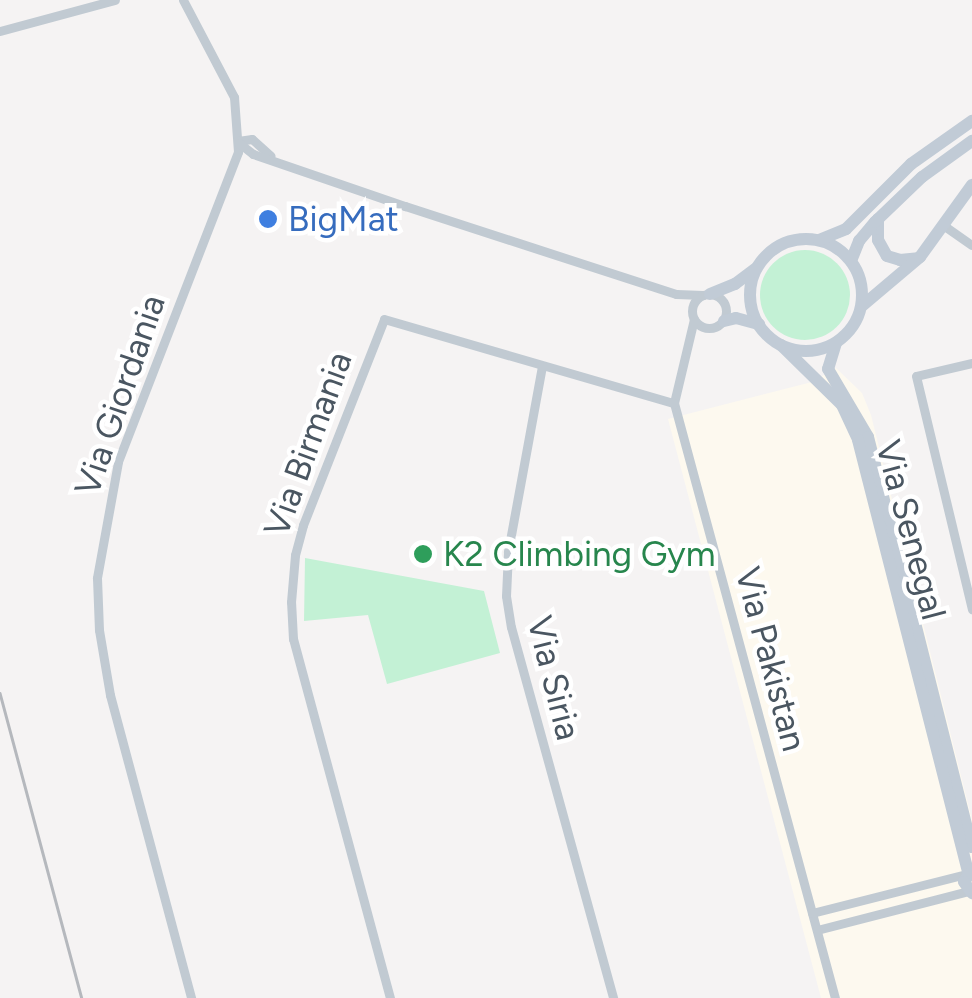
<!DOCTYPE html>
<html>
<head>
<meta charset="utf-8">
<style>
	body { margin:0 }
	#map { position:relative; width:972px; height:998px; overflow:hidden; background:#f5f3f3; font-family:Figtree,sans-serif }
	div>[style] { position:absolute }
	.commercial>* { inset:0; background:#fdf9ef }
	.green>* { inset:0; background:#c3f1d5 }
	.round { border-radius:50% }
	.street>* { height:9px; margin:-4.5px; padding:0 4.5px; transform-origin:4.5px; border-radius:4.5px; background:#c1cad2 }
	.street>.ring { margin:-4.5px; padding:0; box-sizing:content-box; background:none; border:9px solid #c1cad2; border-radius:50% }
	.secondary>* { height:12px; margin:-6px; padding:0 6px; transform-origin:6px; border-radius:6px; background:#c1cbd6 }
	.secondary>.ring { margin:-6px; padding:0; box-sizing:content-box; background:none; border:12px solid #c1cbd6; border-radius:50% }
	.rail>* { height:2.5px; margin:-1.25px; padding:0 1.25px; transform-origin:1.25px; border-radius:1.25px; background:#b5b8bd }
	.dots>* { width:28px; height:28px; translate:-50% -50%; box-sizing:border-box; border:5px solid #fff; border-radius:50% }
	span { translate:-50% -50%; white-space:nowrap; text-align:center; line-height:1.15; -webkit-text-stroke:9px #fff; paint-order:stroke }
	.shop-label { font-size:35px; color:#366cbe }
	.left { translate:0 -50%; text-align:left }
	.street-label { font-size:35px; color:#4a5661 }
	.leisure-label { font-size:35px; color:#27864d }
</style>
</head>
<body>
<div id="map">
	<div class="commercial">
		<div style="clip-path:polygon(836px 368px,862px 393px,871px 415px,972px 820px,972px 998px,821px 998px,668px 419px,812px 382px)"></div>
	</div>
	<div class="green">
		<div class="round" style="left:760px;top:250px;width:90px;height:90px"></div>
		<div style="clip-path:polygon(305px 558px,484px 591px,500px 653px,387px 684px,368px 615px,304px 621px)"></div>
	</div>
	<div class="street">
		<div style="left:183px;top:0;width:110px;rotate:62.3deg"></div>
		<div style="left:234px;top:97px;width:55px;rotate:85.8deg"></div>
		<div style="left:238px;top:152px;width:332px;rotate:111.2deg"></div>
		<div style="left:118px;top:462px;width:118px;rotate:100.3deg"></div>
		<div style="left:97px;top:578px;width:52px;rotate:87.8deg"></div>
		<div style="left:99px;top:630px;width:66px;rotate:80.4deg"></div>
		<div style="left:110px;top:695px;width:314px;rotate:75deg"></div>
		<div style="left:0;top:31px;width:119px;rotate:-15.1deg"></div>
		<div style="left:238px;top:141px;width:14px;rotate:-8deg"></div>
		<div style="left:252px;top:139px;width:25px;rotate:42deg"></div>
		<div style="left:239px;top:143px;width:18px;rotate:38deg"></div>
		<div style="left:253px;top:154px;width:161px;rotate:18.9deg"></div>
		<div style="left:405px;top:206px;width:285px;rotate:18deg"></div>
		<div style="left:676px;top:294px;width:27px;rotate:2deg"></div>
		<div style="left:943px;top:225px;width:35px;rotate:35deg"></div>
		<div class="ring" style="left:692px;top:294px;width:25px;height:25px"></div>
		<div style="left:694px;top:319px;width:86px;rotate:103.4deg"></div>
		<div style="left:674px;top:403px;width:616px;rotate:74.86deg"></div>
		<div style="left:972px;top:363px;width:57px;rotate:166.9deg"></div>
		<div style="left:916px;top:376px;width:240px;rotate:76.5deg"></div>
		<div style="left:542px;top:366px;width:189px;rotate:100.4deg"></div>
		<div style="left:508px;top:552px;width:44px;rotate:92.6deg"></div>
		<div style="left:506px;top:596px;width:31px;rotate:81deg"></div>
		<div style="left:511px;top:627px;width:385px;rotate:74.6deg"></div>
		<div style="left:812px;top:913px;width:159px;rotate:-14.2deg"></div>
		<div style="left:817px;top:930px;width:157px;rotate:-14.4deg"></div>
		<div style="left:390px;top:998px;width:372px;rotate:-105.1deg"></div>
		<div style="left:293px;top:639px;width:37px;rotate:-93deg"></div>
		<div style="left:291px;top:602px;width:47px;rotate:-85.1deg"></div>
		<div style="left:295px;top:555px;width:31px;rotate:-75deg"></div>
		<div style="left:303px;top:525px;width:221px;rotate:-68.5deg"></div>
		<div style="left:384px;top:319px;width:302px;rotate:16.2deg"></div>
	</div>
	<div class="secondary">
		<div style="left:878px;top:219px;width:21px;rotate:90deg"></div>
		<div style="left:878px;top:240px;width:18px;rotate:61deg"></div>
		<div style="left:887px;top:256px;width:14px;rotate:17deg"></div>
		<div style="left:900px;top:260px;width:18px;rotate:-6deg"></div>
		<div class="ring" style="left:750px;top:239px;width:100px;height:100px"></div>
		<div style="left:819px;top:240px;width:29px;rotate:-22deg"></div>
		<div style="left:846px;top:229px;width:92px;rotate:-45deg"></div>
		<div style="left:911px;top:164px;width:75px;rotate:-35.2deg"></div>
		<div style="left:851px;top:261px;width:22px;rotate:-68deg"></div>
		<div style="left:859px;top:241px;width:25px;rotate:-50deg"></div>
		<div style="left:875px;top:222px;width:65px;rotate:-43.8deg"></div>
		<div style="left:922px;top:177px;width:62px;rotate:-35.8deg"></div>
		<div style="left:710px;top:294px;width:27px;rotate:-22deg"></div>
		<div style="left:735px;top:284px;width:25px;rotate:-37deg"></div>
		<div style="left:862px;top:306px;width:76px;rotate:-40.2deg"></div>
		<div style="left:920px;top:257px;width:89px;rotate:-54.2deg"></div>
		<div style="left:724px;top:321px;width:12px;rotate:-14deg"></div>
		<div style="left:736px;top:318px;width:24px;rotate:15deg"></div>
		<div style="left:836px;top:343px;width:27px;rotate:107deg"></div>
		<div style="left:828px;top:369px;width:79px;rotate:59.5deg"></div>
		<div style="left:868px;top:437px;width:423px;rotate:75.8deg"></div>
		<div style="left:781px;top:345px;width:86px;rotate:44.5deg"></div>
		<div style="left:842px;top:405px;width:38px;rotate:65deg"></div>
		<div style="left:858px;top:440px;width:446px;rotate:75.7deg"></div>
		<div style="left:972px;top:870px;width:14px;rotate:124deg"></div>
		<div style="left:964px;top:882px;width:14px;rotate:54deg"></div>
	</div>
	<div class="rail">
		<div style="left:0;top:693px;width:316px;rotate:75deg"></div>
	</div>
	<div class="dots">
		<div style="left:268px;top:219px;background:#3f7fe0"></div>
		<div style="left:423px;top:554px;background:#2e9e5b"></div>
	</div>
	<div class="shop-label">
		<span class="left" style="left:288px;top:219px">BigMat</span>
	</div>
	<div class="street-label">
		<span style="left:120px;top:395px;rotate:-71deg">Via Giordania</span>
		<span style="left:308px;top:444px;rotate:-70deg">Via Birmania</span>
		<span style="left:911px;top:530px;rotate:75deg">Via Senegal</span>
		<span style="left:771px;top:659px;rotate:75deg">Via Pakistan</span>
		<span style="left:554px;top:678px;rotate:76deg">Via Siria</span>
	</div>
	<div class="leisure-label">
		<span class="left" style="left:443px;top:554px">K2 Climbing Gym</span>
	</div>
</div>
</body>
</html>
